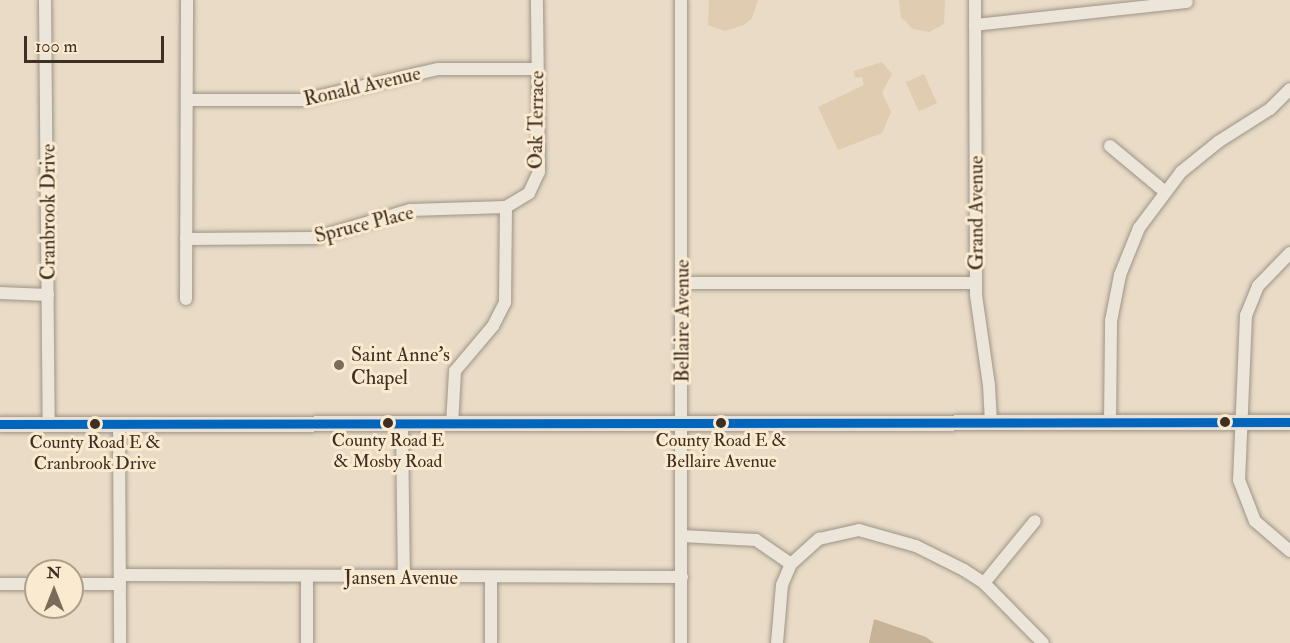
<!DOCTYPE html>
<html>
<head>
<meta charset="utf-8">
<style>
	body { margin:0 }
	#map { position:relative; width:1290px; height:643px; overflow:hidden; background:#e9dbc6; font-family:"IM FELL Double Pica",serif }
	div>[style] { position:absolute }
	.green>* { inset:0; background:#e0ccb0; transform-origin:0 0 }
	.water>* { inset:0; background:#c7b398 }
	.roads { filter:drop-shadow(0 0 2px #9e9487) drop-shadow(0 0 2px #9e9487) }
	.minor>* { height:12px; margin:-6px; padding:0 6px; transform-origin:6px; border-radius:6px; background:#ece5da }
	.major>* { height:15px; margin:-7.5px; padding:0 7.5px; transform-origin:7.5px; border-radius:7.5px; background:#e8e0d4 }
	.bus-1>* { height:9px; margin:-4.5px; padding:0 4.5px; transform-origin:4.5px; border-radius:4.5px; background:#0065bd }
	.dots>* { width:16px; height:16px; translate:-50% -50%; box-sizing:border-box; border:3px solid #faead0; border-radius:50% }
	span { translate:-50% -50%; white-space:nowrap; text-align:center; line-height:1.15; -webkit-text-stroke:6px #faead0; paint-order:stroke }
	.bus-label { font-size:18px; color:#3f2e22 }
	.street-label { font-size:20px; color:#3f2e22 }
	.poi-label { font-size:20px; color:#3f2e22 }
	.left { translate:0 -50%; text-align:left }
	.north { position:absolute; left:24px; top:559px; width:60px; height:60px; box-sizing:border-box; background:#faead0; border:2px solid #af9f8a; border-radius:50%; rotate:0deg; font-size:16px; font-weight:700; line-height:24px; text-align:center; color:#3f2e22 }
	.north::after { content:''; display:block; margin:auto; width:21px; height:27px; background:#7a6b5b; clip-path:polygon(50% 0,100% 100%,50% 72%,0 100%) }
	.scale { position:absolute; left:24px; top:36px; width:140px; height:27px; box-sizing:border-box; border:3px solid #3f2e22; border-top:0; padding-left:8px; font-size:18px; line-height:21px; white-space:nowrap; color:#3f2e22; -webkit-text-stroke:4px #faead0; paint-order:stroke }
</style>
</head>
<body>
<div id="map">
	<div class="green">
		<div style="clip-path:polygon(709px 0,758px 0,752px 18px,744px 25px,725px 31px,708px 25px)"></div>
		<div style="clip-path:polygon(899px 0,945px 0,944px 24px,929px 32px,913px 29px,901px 17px)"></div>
		<div style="clip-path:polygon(882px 62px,892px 74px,882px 93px,891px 112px,882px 133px,838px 150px,818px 107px,864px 85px,862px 77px,855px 78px,854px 71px)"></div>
		<div style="left:924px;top:74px;width:32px;height:20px;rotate:66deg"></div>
	</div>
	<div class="water">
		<div style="clip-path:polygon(874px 619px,926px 637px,934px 643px,869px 643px)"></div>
	</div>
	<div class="roads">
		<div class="minor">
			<div style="left:45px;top:0;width:424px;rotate:89.5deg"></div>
			<div style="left:681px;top:0;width:643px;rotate:90deg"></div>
			<div style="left:975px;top:0;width:295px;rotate:89.8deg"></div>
			<div style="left:976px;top:295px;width:91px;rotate:81.8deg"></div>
			<div style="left:989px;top:385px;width:39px;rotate:87deg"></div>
			<div style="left:975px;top:25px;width:213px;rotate:-6.2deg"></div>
			<div style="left:188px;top:100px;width:115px"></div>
			<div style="left:303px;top:100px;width:139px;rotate:-12.9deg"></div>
			<div style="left:438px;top:69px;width:99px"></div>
			<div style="left:1110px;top:146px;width:70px;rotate:39.8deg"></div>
			<div style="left:506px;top:207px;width:27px;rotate:-31deg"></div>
			<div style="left:529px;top:193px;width:23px;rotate:-65deg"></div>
			<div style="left:539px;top:172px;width:172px;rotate:-90.7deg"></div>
			<div style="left:186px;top:239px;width:129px;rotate:-0.4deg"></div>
			<div style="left:315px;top:238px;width:99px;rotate:-16.4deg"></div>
			<div style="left:410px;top:210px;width:96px;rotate:-1.8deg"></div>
			<div style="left:1290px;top:253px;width:46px;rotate:134.1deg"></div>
			<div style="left:1258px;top:286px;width:31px;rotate:112deg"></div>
			<div style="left:1246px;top:315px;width:165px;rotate:92.4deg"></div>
			<div style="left:1239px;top:480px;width:44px;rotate:68.7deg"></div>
			<div style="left:1255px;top:521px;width:46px;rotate:40.6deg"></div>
			<div style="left:682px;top:283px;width:294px"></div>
			<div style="left:0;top:293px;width:48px;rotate:2.4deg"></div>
			<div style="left:186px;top:299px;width:299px;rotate:-89.8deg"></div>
			<div style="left:1110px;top:423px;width:102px;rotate:-89.4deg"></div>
			<div style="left:1111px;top:321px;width:47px;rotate:-78.9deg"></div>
			<div style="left:1120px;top:275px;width:51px;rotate:-68deg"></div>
			<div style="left:1139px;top:228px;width:70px;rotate:-53.1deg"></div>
			<div style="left:1181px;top:172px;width:48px;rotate:-39deg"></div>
			<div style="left:1218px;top:142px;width:62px;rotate:-32.4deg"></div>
			<div style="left:1270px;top:109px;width:28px;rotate:-45deg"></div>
			<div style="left:402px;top:424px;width:153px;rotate:89.3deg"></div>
			<div style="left:119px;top:425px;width:218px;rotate:89.7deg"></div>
			<div style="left:452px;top:425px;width:54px;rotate:-86.8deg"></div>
			<div style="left:455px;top:371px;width:59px;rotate:-49.8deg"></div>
			<div style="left:493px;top:326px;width:27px;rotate:-63deg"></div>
			<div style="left:505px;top:302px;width:95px;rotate:-89.4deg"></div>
			<div style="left:682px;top:536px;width:74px;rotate:3.1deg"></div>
			<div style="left:756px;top:540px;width:42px;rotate:34.4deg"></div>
			<div style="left:120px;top:575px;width:562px;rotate:0.2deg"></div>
			<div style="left:984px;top:583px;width:80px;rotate:-50.6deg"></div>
			<div style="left:0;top:584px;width:36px"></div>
			<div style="left:72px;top:584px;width:48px"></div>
			<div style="left:307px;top:643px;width:66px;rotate:-90deg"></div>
			<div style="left:491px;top:643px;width:65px;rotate:-90deg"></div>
			<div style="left:777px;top:643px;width:58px;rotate:-85.1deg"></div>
			<div style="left:782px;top:585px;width:23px;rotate:-67deg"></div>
			<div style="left:791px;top:564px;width:38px;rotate:-42deg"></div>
			<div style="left:819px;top:539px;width:41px;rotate:-12.7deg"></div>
			<div style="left:859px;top:530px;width:59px;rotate:15.7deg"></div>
			<div style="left:916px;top:546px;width:54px;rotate:26.6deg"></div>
			<div style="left:964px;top:570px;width:24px;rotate:33deg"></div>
			<div style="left:984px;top:583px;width:84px;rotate:45.5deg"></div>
		</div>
		<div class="major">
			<div style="left:0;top:424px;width:1290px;rotate:-0.09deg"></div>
		</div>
	</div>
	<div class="bus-1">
		<div style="left:0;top:424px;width:1290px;rotate:-0.09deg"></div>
	</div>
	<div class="dots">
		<div style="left:339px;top:365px;background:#7a6b5b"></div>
		<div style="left:1225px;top:422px;background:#3f2e22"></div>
		<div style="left:388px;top:423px;background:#3f2e22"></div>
		<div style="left:721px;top:423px;background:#3f2e22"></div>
		<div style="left:95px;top:424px;background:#3f2e22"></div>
	</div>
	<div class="bus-label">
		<span style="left:388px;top:452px">County Road E<br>&amp; Mosby Road</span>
		<span style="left:721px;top:452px">County Road E &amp;<br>Bellaire Avenue</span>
		<span style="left:95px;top:454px">County Road E &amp;<br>Cranbrook Drive</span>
	</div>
	<div class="street-label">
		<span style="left:362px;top:86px;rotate:-13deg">Ronald Avenue</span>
		<span style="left:536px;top:120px;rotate:-89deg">Oak Terrace</span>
		<span style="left:48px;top:212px;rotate:-90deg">Cranbrook Drive</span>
		<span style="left:976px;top:213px;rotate:-90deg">Grand Avenue</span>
		<span style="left:364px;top:224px;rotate:-14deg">Spruce Place</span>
		<span style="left:682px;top:321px;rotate:-90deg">Bellaire Avenue</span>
		<span style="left:401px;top:577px">Jansen Avenue</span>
	</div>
	<div class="poi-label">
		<span class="left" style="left:351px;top:366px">Saint Anne's<br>Chapel</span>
	</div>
	<div class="north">N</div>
	<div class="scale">100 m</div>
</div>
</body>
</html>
